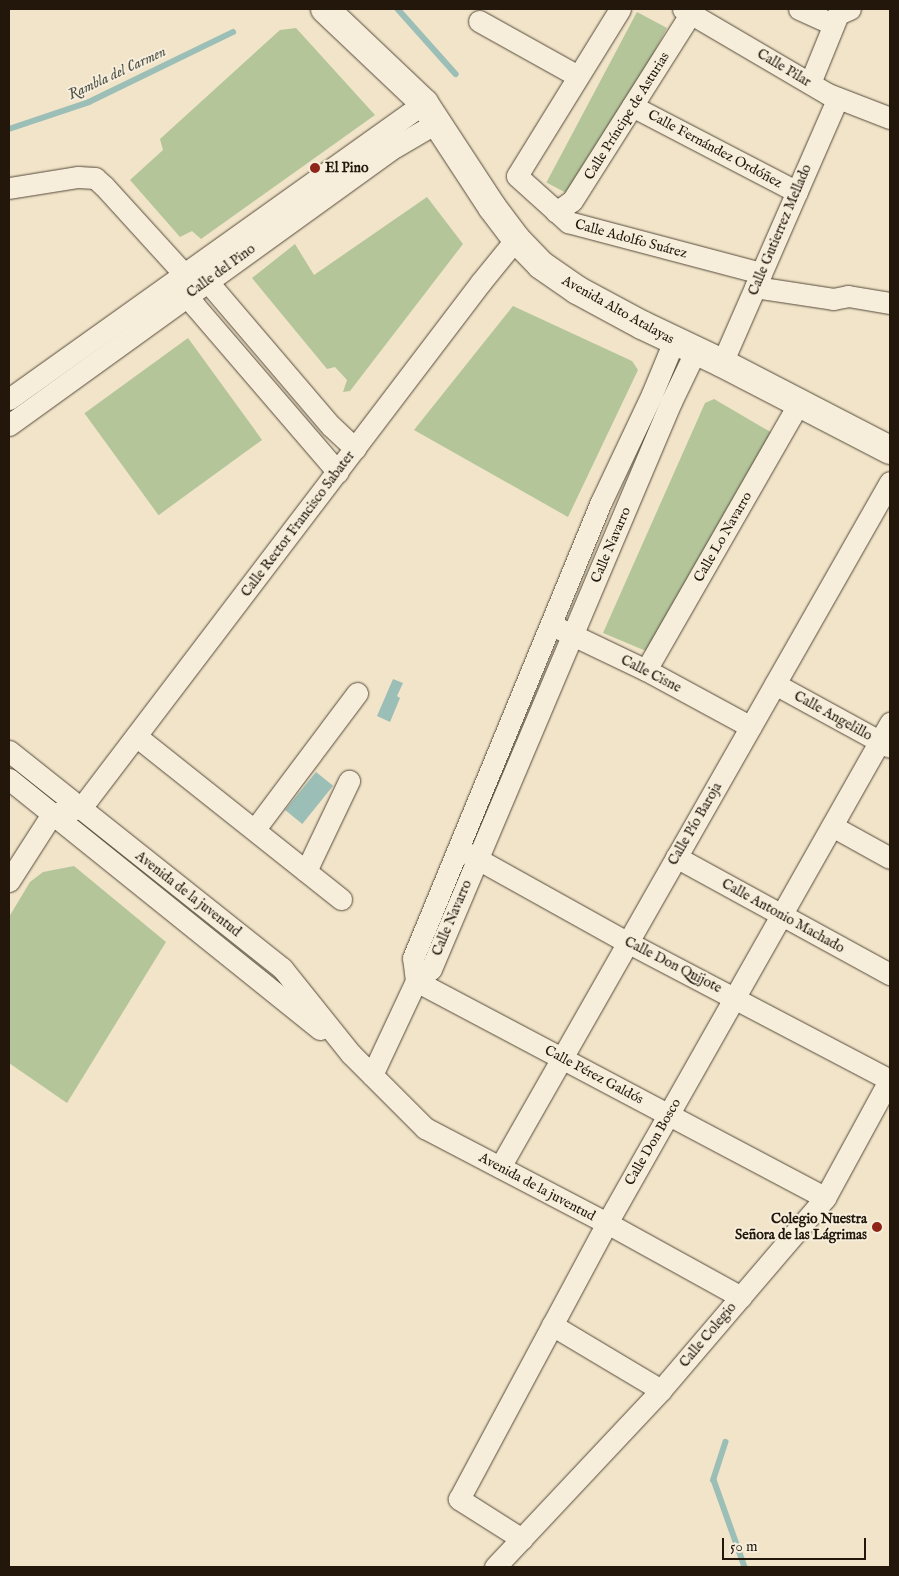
<!DOCTYPE html>
<html>
<head>
<meta charset="utf-8">
<style>
	body { margin:0 }
	#map { position:relative; width:899px; height:1576px; overflow:hidden; background:#f1e4c8; font-family:"IM FELL English",serif }
	div>[style] { position:absolute }
	.green>* { inset:0; background:#b4c59a; transform-origin:0 0 }
	.water>* { inset:0; background:#9bbeb7; transform-origin:0 0 }
	.stream>* { height:5.5px; margin:-2.75px; padding:0 2.75px; transform-origin:2.75px; border-radius:2.75px; background:#9bbeb7 }
	.roads { filter:drop-shadow(0 0 1px #564a3b) drop-shadow(0 0 1px #564a3b) }
	.minor>* { height:21px; margin:-10.5px; padding:0 10.5px; transform-origin:10.5px; border-radius:10.5px; background:#f6eddb }
	.secondary>* { height:28px; margin:-14px; padding:0 14px; transform-origin:14px; border-radius:14px; background:#f6eddb }
	.dots>* { width:14px; height:14px; translate:-50% -50%; box-sizing:border-box; border:2px solid #f6eddb; border-radius:50% }
	span { translate:-50% -50%; white-space:nowrap; text-align:center; line-height:1.15; -webkit-text-stroke:4px #f6eddb; paint-order:stroke }
	.street-label { font-size:14px; color:#23170c }
	.poi-label { font-size:14px; color:#23170c; font-weight:700 }
	.left { translate:0 -50%; text-align:left }
	.right { translate:-100% -50%; text-align:right }
	.water-label { font-size:15px; color:#4d5148; font-style:italic }
	.frame { position:absolute; inset:0; border:10px solid #23170c; pointer-events:none }
	.scale { position:absolute; left:722px; top:1538px; width:144px; height:22px; box-sizing:border-box; border:2px solid #23170c; border-top:0; padding-left:6px; font-size:15px; line-height:18px; white-space:nowrap; color:#23170c; -webkit-text-stroke:4px #f6eddb; paint-order:stroke }
</style>
</head>
<body>
<div id="map">
	<div class="green">
		<div style="left:637px;top:12px;width:34px;height:193px;rotate:28deg"></div>
		<div style="clip-path:polygon(296px 28px,375px 115px,201px 239px,192px 231px,180px 237px,130px 180px,163px 150px,160px 139px,280px 30px)"></div>
		<div style="clip-path:polygon(427px 197px,463px 244px,350px 391px,343px 392px,347px 380px,335px 367px,327px 369px,252px 278px,295px 244px,314px 275px)"></div>
		<div style="clip-path:polygon(513px 306px,632px 361px,638px 370px,568px 517px,414px 430px)"></div>
		<div style="left:188px;top:338px;width:126px;height:128px;rotate:54deg"></div>
		<div style="clip-path:polygon(714px 399px,774px 434px,646px 651px,603px 633px,705px 403px)"></div>
		<div style="clip-path:polygon(74px 866px,166px 942px,67px 1103px,9px 1063px,9px 917px,30px 882px,43px 872px)"></div>
	</div>
	<div class="water">
		<div style="clip-path:polygon(393px 679px,403px 683px,397px 696px,400px 698px,390px 722px,377px 716px)"></div>
		<div style="left:316px;top:772px;width:22px;height:49px;rotate:39deg"></div>
	</div>
	<div class="stream">
		<div style="left:398px;top:9px;width:87px;rotate:48.3deg"></div>
		<div style="left:9px;top:129px;width:84px;rotate:-18.6deg"></div>
		<div style="left:89px;top:102px;width:160px;rotate:-25.9deg"></div>
		<div style="left:726px;top:1442px;width:40px;rotate:108deg"></div>
		<div style="left:714px;top:1480px;width:92px;rotate:70.4deg"></div>
	</div>
	<div class="roads">
		<div class="minor">
			<div style="left:620px;top:9px;width:196px;rotate:121.7deg"></div>
			<div style="left:517px;top:176px;width:69px;rotate:42deg"></div>
			<div style="left:568px;top:222px;width:200px;rotate:14.8deg"></div>
			<div style="left:683px;top:9px;width:168px;rotate:30.4deg"></div>
			<div style="left:828px;top:94px;width:66px;rotate:21.2deg"></div>
			<div style="left:799px;top:9px;width:37px;rotate:24deg"></div>
			<div style="left:479px;top:21px;width:113px;rotate:29.1deg"></div>
			<div style="left:810px;top:83px;width:74px;rotate:-67.9deg"></div>
			<div style="left:838px;top:14px;width:13px;rotate:-23deg"></div>
			<div style="left:632px;top:106px;width:186px;rotate:27.5deg"></div>
			<div style="left:9px;top:188px;width:70px;rotate:-9.1deg"></div>
			<div style="left:78px;top:177px;width:17px;rotate:3deg"></div>
			<div style="left:95px;top:178px;width:12px;rotate:42deg"></div>
			<div style="left:104px;top:186px;width:119px;rotate:47.7deg"></div>
			<div style="left:184px;top:274px;width:24px;rotate:17deg"></div>
			<div style="left:207px;top:281px;width:191px;rotate:49.5deg"></div>
			<div style="left:331px;top:426px;width:33px;rotate:43deg"></div>
			<div style="left:556px;top:212px;width:19px;rotate:-35deg"></div>
			<div style="left:572px;top:201px;width:222px;rotate:-57.7deg"></div>
			<div style="left:185px;top:282px;width:13px;rotate:81deg"></div>
			<div style="left:187px;top:295px;width:14px;rotate:54deg"></div>
			<div style="left:195px;top:306px;width:219px;rotate:49.3deg"></div>
			<div style="left:755px;top:287px;width:79px;rotate:8.7deg"></div>
			<div style="left:833px;top:299px;width:15px;rotate:-11deg"></div>
			<div style="left:848px;top:296px;width:43px;rotate:9.5deg"></div>
			<div style="left:722px;top:363px;width:289px;rotate:-66.4deg"></div>
			<div style="left:9px;top:399px;width:510px;rotate:-35.5deg"></div>
			<div style="left:9px;top:425px;width:476px;rotate:-35.8deg"></div>
			<div style="left:395px;top:147px;width:48px;rotate:-30.3deg"></div>
			<div style="left:560px;top:629px;width:95px;rotate:25.5deg"></div>
			<div style="left:646px;top:670px;width:119px;rotate:28.5deg"></div>
			<div style="left:646px;top:670px;width:308px;rotate:-60.2deg"></div>
			<div style="left:775px;top:684px;width:131px;rotate:28.7deg"></div>
			<div style="left:136px;top:736px;width:262px;rotate:38.5deg"></div>
			<div style="left:9px;top:751px;width:349px;rotate:38.5deg"></div>
			<div style="left:282px;top:968px;width:110px;rotate:51.3deg"></div>
			<div style="left:351px;top:1054px;width:105px;rotate:45deg"></div>
			<div style="left:425px;top:1128px;width:205px;rotate:27.6deg"></div>
			<div style="left:607px;top:1223px;width:153px;rotate:28.9deg"></div>
			<div style="left:9px;top:779px;width:399px;rotate:38.8deg"></div>
			<div style="left:832px;top:826px;width:66px;rotate:28.9deg"></div>
			<div style="left:255px;top:829px;width:170px;rotate:-53.1deg"></div>
			<div style="left:465px;top:852px;width:185px;rotate:29.1deg"></div>
			<div style="left:627px;top:942px;width:297px;rotate:27.7deg"></div>
			<div style="left:676px;top:857px;width:244px;rotate:28.7deg"></div>
			<div style="left:306px;top:871px;width:100px;rotate:-64.5deg"></div>
			<div style="left:9px;top:881px;width:80px;rotate:-57.3deg"></div>
			<div style="left:52px;top:814px;width:30px;rotate:-12deg"></div>
			<div style="left:81px;top:808px;width:661px;rotate:-52.75deg"></div>
			<div style="left:481px;top:282px;width:55px;rotate:-50.9deg"></div>
			<div style="left:416px;top:981px;width:23px;rotate:-97deg"></div>
			<div style="left:413px;top:958px;width:493px;rotate:-67.6deg"></div>
			<div style="left:601px;top:502px;width:119px;rotate:-64.7deg"></div>
			<div style="left:652px;top:394px;width:57px;rotate:-67.5deg"></div>
			<div style="left:416px;top:981px;width:463px;rotate:27.9deg"></div>
			<div style="left:372px;top:1075px;width:104px;rotate:-64.9deg"></div>
			<div style="left:416px;top:981px;width:19px;rotate:-39deg"></div>
			<div style="left:431px;top:969px;width:616px;rotate:-67.06deg"></div>
			<div style="left:671px;top:402px;width:58px;rotate:-64.3deg"></div>
			<div style="left:500px;top:1167px;width:788px;rotate:-60.35deg"></div>
			<div style="left:552px;top:1325px;width:127px;rotate:30.8deg"></div>
			<div style="left:522px;top:1539px;width:75px;rotate:-147.6deg"></div>
			<div style="left:459px;top:1499px;width:313px;rotate:-61.8deg"></div>
			<div style="left:607px;top:1223px;width:575px;rotate:-60.49deg"></div>
			<div style="left:495px;top:1567px;width:243px;rotate:-46.8deg"></div>
			<div style="left:661px;top:1390px;width:253px;rotate:-49.5deg"></div>
			<div style="left:825px;top:1198px;width:136px;rotate:-61.4deg"></div>
		</div>
		<div class="secondary">
			<div style="left:325px;top:9px;width:137px;rotate:43.5deg"></div>
			<div style="left:424px;top:103px;width:124px;rotate:56.8deg"></div>
			<div style="left:492px;top:207px;width:40px;rotate:53deg"></div>
			<div style="left:516px;top:239px;width:36px;rotate:46deg"></div>
			<div style="left:541px;top:265px;width:44px;rotate:34.8deg"></div>
			<div style="left:577px;top:290px;width:74px;rotate:28.3deg"></div>
			<div style="left:642px;top:325px;width:89px;rotate:25.4deg"></div>
			<div style="left:722px;top:363px;width:189px;rotate:27.4deg"></div>
		</div>
	</div>
	<div class="dots">
		<div style="left:315px;top:168px;background:#8f2418"></div>
		<div style="left:877px;top:1227px;background:#8f2418"></div>
	</div>
	<div class="street-label">
		<span style="left:784px;top:68px;rotate:31deg">Calle Pilar</span>
		<span style="left:627px;top:116px;rotate:-58deg">Calle Príncipe de Asturias</span>
		<span style="left:715px;top:149px;rotate:28deg">Calle Fernández Ordóñez</span>
		<span style="left:780px;top:230px;rotate:-67deg">Calle Gutierrez Mellado</span>
		<span style="left:631px;top:239px;rotate:15deg">Calle Adolfo Suárez</span>
		<span style="left:221px;top:271px;rotate:-36deg">Calle del Pino</span>
		<span style="left:618px;top:310px;rotate:29deg">Avenida Alto Atalayas</span>
		<span style="left:298px;top:524px;rotate:-53deg">Calle Rector Francisco Sabater</span>
		<span style="left:723px;top:537px;rotate:-60deg">Calle Lo Navarro</span>
		<span style="left:611px;top:545px;rotate:-67deg">Calle Navarro</span>
		<span style="left:651px;top:674px;rotate:27deg">Calle Cisne</span>
		<span style="left:833px;top:716px;rotate:29deg">Calle Angelillo</span>
		<span style="left:695px;top:824px;rotate:-60deg">Calle Pío Baroja</span>
		<span style="left:188px;top:894px;rotate:38deg">Avenida de la juventud</span>
		<span style="left:783px;top:916px;rotate:29deg">Calle Antonio Machado</span>
		<span style="left:452px;top:918px;rotate:-67deg">Calle Navarro</span>
		<span style="left:673px;top:965px;rotate:27deg">Calle Don Quijote</span>
		<span style="left:594px;top:1075px;rotate:28deg">Calle Pérez Galdós</span>
		<span style="left:653px;top:1142px;rotate:-60deg">Calle Don Bosco</span>
		<span style="left:537px;top:1187px;rotate:28deg">Avenida de la juventud</span>
		<span style="left:708px;top:1335px;rotate:-50deg">Calle Colegio</span>
	</div>
	<div class="poi-label">
		<span class="left" style="left:325px;top:168px">El Pino</span>
		<span class="right" style="left:867px;top:1227px">Colegio Nuestra<br>Señora de las Lágrimas</span>
	</div>
	<div class="water-label">
		<span style="left:117px;top:73px;rotate:-25deg">Rambla del Carmen</span>
	</div>
	<div class="frame"></div>
	<div class="scale">50 m</div>
</div>
</body>
</html>
